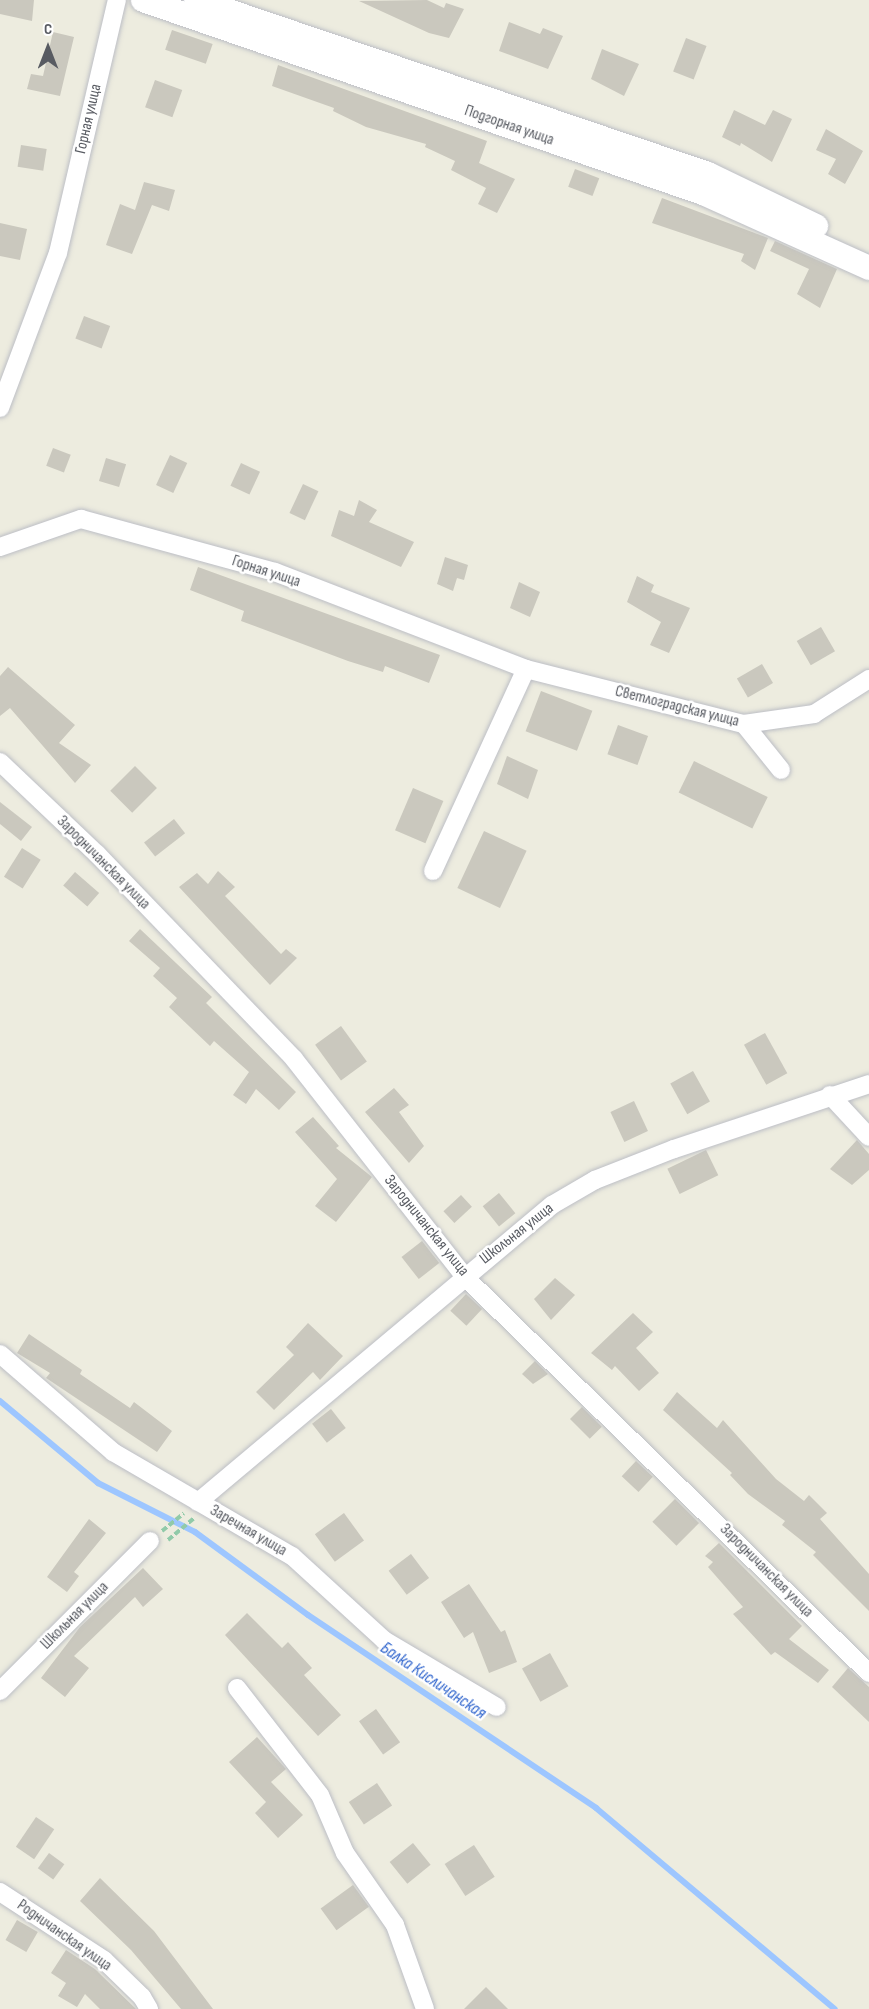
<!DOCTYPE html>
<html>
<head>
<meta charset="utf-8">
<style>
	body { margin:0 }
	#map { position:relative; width:869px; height:2009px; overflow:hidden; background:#edecdf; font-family:"Sofia Sans Condensed",sans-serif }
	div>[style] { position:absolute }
	.stream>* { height:6px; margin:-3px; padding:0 3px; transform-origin:3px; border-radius:3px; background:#9dc6ff }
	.building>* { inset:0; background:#cac8be; transform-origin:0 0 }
	.path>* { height:4px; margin-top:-2px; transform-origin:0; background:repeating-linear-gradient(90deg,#91caa9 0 6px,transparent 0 9px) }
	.roads { filter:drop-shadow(0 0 2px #bcbec5) drop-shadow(0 0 2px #bcbec5) }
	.minor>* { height:18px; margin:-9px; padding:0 9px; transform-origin:9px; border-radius:9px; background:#fff }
	.tertiary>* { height:24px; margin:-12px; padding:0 12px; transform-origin:12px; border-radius:12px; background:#fff }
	span { translate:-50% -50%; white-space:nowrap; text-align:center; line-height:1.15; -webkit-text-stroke:5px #fff; paint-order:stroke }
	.street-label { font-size:16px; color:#585b62 }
	.water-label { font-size:18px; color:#3468ce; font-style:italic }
	.north { position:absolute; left:18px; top:18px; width:60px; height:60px; -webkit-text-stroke:4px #fff; paint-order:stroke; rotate:0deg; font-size:16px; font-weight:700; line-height:24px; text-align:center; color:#585b62 }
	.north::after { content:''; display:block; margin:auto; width:21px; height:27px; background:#585b62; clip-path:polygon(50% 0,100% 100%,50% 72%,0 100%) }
</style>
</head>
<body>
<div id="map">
	<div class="stream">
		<div style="left:0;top:1401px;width:128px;rotate:39.9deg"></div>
		<div style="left:98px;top:1483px;width:109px;rotate:26.8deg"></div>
		<div style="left:195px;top:1532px;width:140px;rotate:36.3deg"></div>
		<div style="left:308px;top:1615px;width:347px;rotate:33.8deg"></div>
		<div style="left:596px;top:1808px;width:312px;rotate:40.1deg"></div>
	</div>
	<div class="building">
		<div style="clip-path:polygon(0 0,34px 0,32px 21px,0 14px)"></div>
		<div style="clip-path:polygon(427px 0,444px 8px,446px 3px,464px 9px,449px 38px,429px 33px,359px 1px)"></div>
		<div style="clip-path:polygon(509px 22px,540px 34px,543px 28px,563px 36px,548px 69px,499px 51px)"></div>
		<div style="left:172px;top:30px;width:43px;height:21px;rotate:19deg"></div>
		<div style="clip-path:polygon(53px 32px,74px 37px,60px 96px,27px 89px,31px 74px,43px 76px)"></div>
		<div style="left:686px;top:38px;width:22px;height:36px;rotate:21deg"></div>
		<div style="clip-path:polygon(602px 49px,639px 64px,624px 96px,591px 79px)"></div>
		<div style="clip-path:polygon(278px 65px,487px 141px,479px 163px,515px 179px,497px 213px,478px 204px,486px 188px,451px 170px,455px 161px,425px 147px,426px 144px,366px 127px,333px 111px,334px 108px,272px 86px)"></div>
		<div style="left:155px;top:80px;width:29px;height:29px;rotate:20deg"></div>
		<div style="clip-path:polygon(734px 110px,765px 125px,773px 110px,792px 119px,772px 162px,741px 143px,740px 146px,722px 137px)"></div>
		<div style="clip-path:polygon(826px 129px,863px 151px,845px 184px,828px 174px,836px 159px,816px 150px)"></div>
		<div style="left:21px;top:145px;width:26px;height:22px;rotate:9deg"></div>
		<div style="left:575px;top:169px;width:26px;height:19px;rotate:21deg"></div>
		<div style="clip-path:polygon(144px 182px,175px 190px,169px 211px,152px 205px,132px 254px,106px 245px,120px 204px,135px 210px)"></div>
		<div style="clip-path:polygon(662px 198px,768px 238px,755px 270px,741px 261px,744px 254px,652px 223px)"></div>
		<div style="clip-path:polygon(0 223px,27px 229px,20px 260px,0 256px)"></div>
		<div style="clip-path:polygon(775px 241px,837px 269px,820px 308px,797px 294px,809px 269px,770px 251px)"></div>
		<div style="left:84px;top:316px;width:28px;height:24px;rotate:21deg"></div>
		<div style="left:53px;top:448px;width:19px;height:19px;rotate:21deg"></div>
		<div style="left:170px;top:455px;width:19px;height:33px;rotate:25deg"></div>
		<div style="left:106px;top:458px;width:21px;height:24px;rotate:17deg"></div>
		<div style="left:241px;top:463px;width:21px;height:25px;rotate:25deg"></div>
		<div style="left:303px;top:484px;width:17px;height:32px;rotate:25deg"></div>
		<div style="clip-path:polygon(359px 500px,377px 510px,369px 522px,414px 542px,401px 567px,331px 536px,339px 510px,354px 516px)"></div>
		<div style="clip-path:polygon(445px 557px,468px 565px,464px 580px,457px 578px,453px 591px,437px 584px)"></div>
		<div style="clip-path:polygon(198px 567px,440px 655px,429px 683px,385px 666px,383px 672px,348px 661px,241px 621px,244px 611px,190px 590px)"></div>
		<div style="clip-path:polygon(637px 576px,654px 585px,651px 592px,690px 608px,669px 653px,650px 645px,661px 622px,627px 602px)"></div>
		<div style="clip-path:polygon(519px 582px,540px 592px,530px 617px,510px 608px)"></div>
		<div style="left:821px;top:627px;width:28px;height:28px;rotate:60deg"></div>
		<div style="left:762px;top:664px;width:22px;height:29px;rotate:60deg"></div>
		<div style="clip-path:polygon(8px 667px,75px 725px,59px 743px,91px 765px,75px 783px,10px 708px,0 716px,0 676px)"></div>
		<div style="left:541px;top:691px;width:55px;height:43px;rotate:21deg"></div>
		<div style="left:618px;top:725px;width:32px;height:31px;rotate:20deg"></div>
		<div style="clip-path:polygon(507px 756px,538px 770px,528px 799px,497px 784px)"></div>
		<div style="left:694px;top:761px;width:82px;height:35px;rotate:26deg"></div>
		<div style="left:135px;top:766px;width:31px;height:35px;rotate:45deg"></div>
		<div style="left:413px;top:788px;width:33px;height:46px;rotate:23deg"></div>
		<div style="clip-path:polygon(0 802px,32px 827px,21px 841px,0 824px)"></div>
		<div style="left:174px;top:819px;width:18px;height:38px;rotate:52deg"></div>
		<div style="left:484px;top:831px;width:47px;height:63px;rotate:25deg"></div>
		<div style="left:22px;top:848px;width:22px;height:34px;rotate:32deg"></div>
		<div style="clip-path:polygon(218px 871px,235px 887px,225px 896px,281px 954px,286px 949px,297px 958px,270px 985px,179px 887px,197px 873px,208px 884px)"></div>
		<div style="left:75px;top:872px;width:32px;height:18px;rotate:41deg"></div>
		<div style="clip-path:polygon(140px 929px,212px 997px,206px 1003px,296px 1092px,279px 1110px,256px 1089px,246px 1104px,233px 1095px,249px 1072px,214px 1041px,210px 1046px,169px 1007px,177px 998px,153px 976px,160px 968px,129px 941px)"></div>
		<div style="left:341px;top:1026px;width:44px;height:32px;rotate:54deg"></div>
		<div style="left:765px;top:1033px;width:46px;height:24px;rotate:61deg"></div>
		<div style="left:693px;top:1071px;width:35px;height:26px;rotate:61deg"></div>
		<div style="clip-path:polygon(394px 1088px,409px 1105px,399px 1112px,424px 1146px,409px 1163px,365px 1112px)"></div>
		<div style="left:634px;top:1101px;width:33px;height:26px;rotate:65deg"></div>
		<div style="clip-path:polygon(313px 1117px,339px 1146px,336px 1148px,372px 1177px,336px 1222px,315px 1206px,337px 1179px,295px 1132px)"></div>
		<div style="clip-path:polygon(857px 1140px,869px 1154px,869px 1170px,852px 1185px,830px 1169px)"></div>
		<div style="left:706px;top:1150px;width:28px;height:43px;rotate:64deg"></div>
		<div style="left:499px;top:1193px;width:26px;height:21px;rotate:51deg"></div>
		<div style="left:461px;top:1195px;width:16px;height:24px;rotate:47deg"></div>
		<div style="left:422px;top:1241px;width:28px;height:26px;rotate:52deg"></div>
		<div style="clip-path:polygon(555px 1278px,575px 1295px,551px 1320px,534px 1299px)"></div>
		<div style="left:466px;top:1294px;width:22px;height:23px;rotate:43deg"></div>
		<div style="clip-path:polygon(633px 1313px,653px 1332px,636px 1348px,659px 1373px,639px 1391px,615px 1366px,612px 1370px,591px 1353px)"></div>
		<div style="clip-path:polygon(308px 1323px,343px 1356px,320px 1380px,313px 1372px,274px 1410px,256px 1392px,294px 1355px,286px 1347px)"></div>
		<div style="clip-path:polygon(29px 1334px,82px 1370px,80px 1374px,130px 1408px,134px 1402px,172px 1431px,157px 1452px,46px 1378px,50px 1373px,17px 1353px)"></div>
		<div style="clip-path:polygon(535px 1361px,548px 1374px,533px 1384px,522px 1374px)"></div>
		<div style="clip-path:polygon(677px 1392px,717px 1428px,723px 1420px,776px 1479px,804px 1501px,809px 1495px,827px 1513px,820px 1519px,869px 1574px,869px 1611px,813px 1555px,816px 1552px,782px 1525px,785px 1521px,748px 1494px,730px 1475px,732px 1473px,663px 1410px)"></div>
		<div style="left:582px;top:1407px;width:28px;height:17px;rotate:45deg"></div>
		<div style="left:331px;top:1409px;width:24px;height:24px;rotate:52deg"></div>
		<div style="left:636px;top:1461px;width:23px;height:21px;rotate:43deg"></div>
		<div style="left:675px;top:1499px;width:34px;height:32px;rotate:45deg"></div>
		<div style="left:344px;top:1513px;width:34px;height:36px;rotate:54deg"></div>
		<div style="clip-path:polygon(89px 1519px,106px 1533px,74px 1572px,79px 1576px,67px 1592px,47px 1577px)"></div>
		<div style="clip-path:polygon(719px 1543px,802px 1626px,789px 1639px,829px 1670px,818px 1683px,775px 1652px,771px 1655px,733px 1614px,743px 1607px,708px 1567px,713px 1562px,705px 1556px)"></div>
		<div style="left:411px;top:1554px;width:30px;height:28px;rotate:53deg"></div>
		<div style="clip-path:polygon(143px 1568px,163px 1589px,143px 1607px,135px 1597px,74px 1656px,89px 1668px,65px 1697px,41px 1678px,80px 1627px)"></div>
		<div style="clip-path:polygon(469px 1584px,501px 1632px,505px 1630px,517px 1662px,489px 1673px,473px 1632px,464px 1638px,441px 1602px)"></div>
		<div style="clip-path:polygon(247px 1613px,282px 1648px,288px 1642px,312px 1668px,304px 1675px,341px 1715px,318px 1736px,225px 1635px)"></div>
		<div style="left:550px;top:1653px;width:38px;height:32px;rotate:61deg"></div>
		<div style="clip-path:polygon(848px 1668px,869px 1687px,869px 1722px,832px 1687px)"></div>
		<div style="left:376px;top:1709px;width:41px;height:21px;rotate:54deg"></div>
		<div style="clip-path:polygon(257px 1737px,286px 1769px,271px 1782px,303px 1815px,278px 1838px,255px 1813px,266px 1802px,229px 1762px)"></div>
		<div style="left:377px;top:1783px;width:27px;height:34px;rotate:56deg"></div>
		<div style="left:36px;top:1817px;width:22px;height:36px;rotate:34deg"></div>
		<div style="left:413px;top:1843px;width:28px;height:30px;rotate:51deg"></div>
		<div style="left:474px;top:1845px;width:38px;height:35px;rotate:57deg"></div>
		<div style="left:49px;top:1853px;width:19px;height:19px;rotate:36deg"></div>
		<div style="clip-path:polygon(100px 1878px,154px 1931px,213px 2009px,181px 2009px,131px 1950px,80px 1901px)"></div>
		<div style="left:353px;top:1885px;width:27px;height:40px;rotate:54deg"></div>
		<div style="left:17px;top:1920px;width:24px;height:23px;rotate:30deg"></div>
		<div style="clip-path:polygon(66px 1950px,95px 1969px,136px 2009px,100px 2009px,85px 1994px,77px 2007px,58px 1996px,66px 1983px,51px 1973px)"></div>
		<div style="clip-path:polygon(486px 1987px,508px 2009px,464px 2009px)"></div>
	</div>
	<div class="path">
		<div style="left:162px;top:1531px;width:28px;rotate:-39deg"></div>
		<div style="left:168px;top:1540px;width:34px;rotate:-40deg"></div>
	</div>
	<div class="roads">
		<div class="minor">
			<div style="left:0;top:408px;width:165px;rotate:-69.5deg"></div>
			<div style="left:58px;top:253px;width:260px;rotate:-76.9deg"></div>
			<div style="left:0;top:547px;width:86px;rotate:-19.1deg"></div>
			<div style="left:81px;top:519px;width:201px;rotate:15.3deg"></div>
			<div style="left:275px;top:572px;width:269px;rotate:21.1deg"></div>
			<div style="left:526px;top:669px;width:225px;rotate:14.2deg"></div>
			<div style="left:744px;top:724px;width:71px;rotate:-8.1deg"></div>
			<div style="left:814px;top:714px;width:65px;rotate:-32.5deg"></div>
			<div style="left:744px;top:724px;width:59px;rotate:51.2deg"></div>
			<div style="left:0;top:762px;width:134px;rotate:43.5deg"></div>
			<div style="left:97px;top:854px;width:284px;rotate:46.1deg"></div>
			<div style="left:294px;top:1059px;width:276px;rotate:51.9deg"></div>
			<div style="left:464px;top:1276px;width:567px;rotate:44.43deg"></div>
			<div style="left:433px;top:871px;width:222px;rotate:-65.3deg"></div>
			<div style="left:830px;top:1095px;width:57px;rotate:47.1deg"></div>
			<div style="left:0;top:1354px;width:150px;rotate:40.9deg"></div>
			<div style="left:113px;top:1452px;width:207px;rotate:30.2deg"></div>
			<div style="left:292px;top:1556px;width:125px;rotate:42.4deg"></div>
			<div style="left:384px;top:1640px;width:131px;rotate:30.7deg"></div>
			<div style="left:198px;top:1502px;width:462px;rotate:-40deg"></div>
			<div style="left:552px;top:1205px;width:50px;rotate:-30.2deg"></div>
			<div style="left:595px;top:1180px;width:85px;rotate:-21.4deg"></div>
			<div style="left:674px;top:1149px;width:206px;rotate:-18.4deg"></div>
			<div style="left:237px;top:1688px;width:135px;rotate:52.2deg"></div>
			<div style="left:320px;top:1795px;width:63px;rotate:66.7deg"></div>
			<div style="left:345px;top:1853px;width:88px;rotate:55.2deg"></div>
			<div style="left:395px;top:1925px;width:89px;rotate:70.3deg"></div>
			<div style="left:0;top:1691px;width:212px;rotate:-45deg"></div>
			<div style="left:0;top:1892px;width:124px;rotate:33.2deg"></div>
			<div style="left:104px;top:1960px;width:53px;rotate:44.2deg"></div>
			<div style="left:142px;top:1997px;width:14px;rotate:60deg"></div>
		</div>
		<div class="tertiary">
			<div style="left:143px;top:0;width:592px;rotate:19.02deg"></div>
			<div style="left:703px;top:193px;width:182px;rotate:24.3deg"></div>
			<div style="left:196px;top:0;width:541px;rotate:18.77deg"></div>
			<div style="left:708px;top:174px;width:120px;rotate:25.7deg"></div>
		</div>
	</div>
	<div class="street-label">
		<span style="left:89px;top:119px;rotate:-77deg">Горная улица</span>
		<span style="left:509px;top:126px;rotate:19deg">Подгорная улица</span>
		<span style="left:266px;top:572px;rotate:18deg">Горная улица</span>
		<span style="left:677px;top:707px;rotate:14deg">Светлоградская улица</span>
		<span style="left:103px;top:863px;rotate:45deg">Зародничанская улица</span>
		<span style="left:426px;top:1226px;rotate:51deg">Зародничанская улица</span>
		<span style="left:517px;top:1234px;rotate:-38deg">Школьная улица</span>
		<span style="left:248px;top:1531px;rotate:30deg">Заречная улица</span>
		<span style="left:766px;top:1571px;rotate:45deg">Зародничанская улица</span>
		<span style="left:75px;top:1616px;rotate:-45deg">Школьная улица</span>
		<span style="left:64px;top:1936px;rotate:35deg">Родничанская улица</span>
	</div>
	<div class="water-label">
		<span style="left:433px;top:1681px;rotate:34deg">Балка Кисличанская</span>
	</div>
	<div class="north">С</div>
</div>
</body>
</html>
